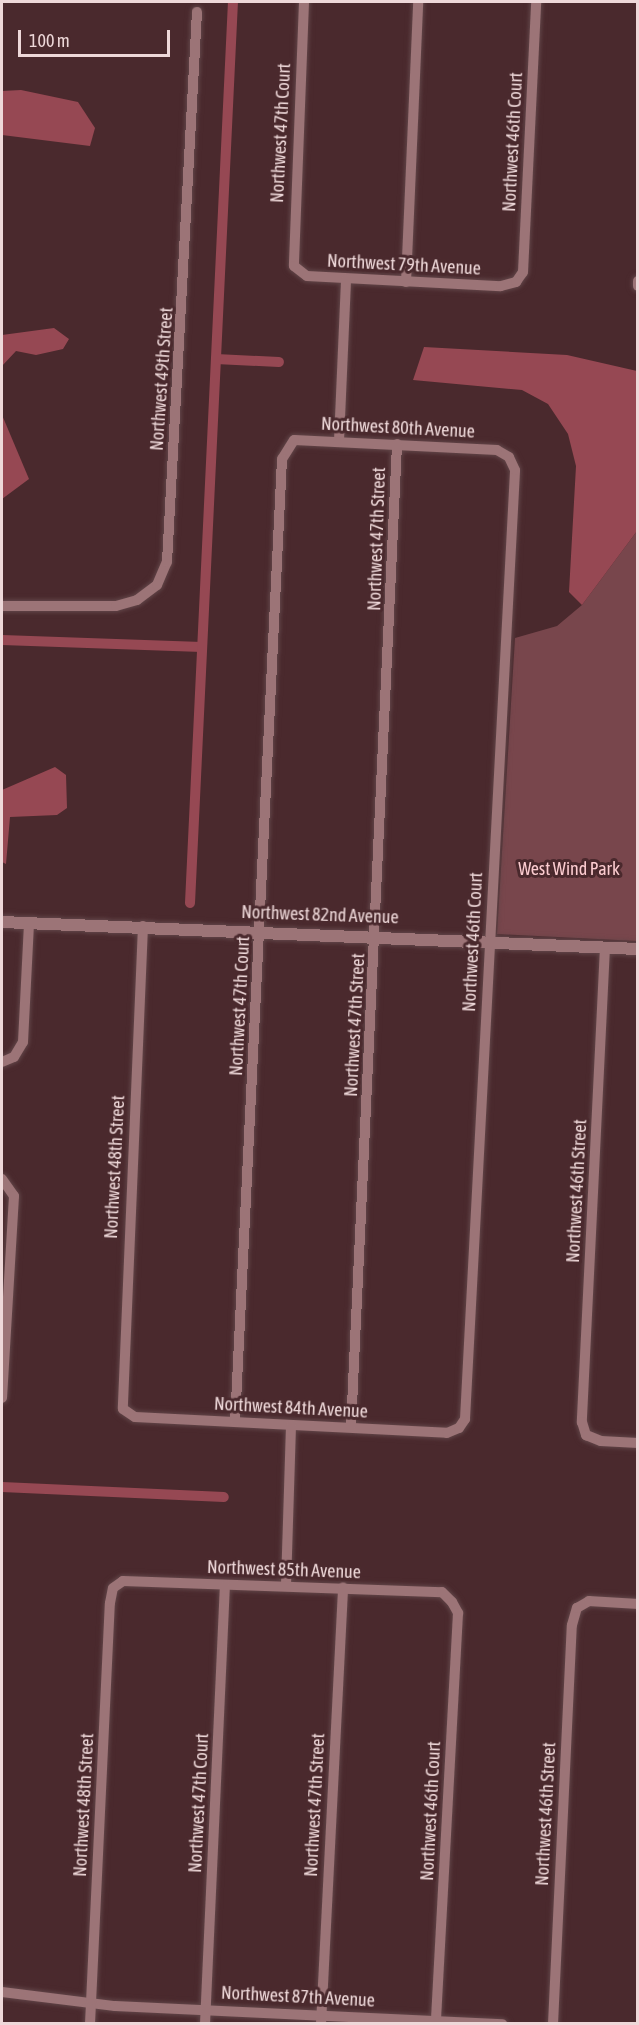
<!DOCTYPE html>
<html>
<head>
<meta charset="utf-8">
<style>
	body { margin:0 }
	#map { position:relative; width:639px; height:2025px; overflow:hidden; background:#4a292d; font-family:"Asap Condensed",sans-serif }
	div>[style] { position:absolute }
	.green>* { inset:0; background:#78464c }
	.water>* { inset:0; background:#964853 }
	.canal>* { height:10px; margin:-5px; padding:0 5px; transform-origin:5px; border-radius:5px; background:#964853 }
	.roads { filter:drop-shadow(0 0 2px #614548) drop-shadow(0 0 2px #614548) }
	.minor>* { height:10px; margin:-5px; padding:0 5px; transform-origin:5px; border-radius:5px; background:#9c7477 }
	.tertiary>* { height:12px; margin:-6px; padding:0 6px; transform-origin:6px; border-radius:6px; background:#9c7477 }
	span { translate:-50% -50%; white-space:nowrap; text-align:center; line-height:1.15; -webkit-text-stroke:6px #4a292d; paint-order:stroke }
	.street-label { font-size:18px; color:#eed8d9 }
	.park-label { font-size:18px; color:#fcccd0 }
	.frame { position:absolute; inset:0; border:3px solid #eed8d9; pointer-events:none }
	.scale { position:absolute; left:18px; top:30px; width:152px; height:27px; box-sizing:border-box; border:3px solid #eed8d9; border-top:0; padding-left:8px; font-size:18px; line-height:21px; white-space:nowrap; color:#eed8d9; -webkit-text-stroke:4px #4a292d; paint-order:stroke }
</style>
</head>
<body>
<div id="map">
	<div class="green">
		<div style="clip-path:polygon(637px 531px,637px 941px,497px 934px,515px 638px,557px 626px,582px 605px)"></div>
	</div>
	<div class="water">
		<div style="clip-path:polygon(21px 90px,78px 102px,95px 128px,90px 146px,2px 135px,2px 91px)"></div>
		<div style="clip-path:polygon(54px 328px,69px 339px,63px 349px,36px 355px,16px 351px,2px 366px,2px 335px)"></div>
		<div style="clip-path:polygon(424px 347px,567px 355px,637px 371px,637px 531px,582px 605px,569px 592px,576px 466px,568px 434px,548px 404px,522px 390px,413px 380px)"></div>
		<div style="clip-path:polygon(2px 415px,29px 479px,2px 499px)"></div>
		<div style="clip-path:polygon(55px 767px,66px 775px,67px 808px,57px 815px,10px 817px,6px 864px,2px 862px,2px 790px)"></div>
	</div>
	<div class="canal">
		<div style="left:216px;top:359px;width:63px;rotate:2.7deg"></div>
		<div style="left:2px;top:640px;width:200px;rotate:2deg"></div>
		<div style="left:190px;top:903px;width:902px;rotate:-87.27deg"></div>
		<div style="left:2px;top:1487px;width:222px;rotate:2.6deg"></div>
	</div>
	<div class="roads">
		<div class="minor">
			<div style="left:304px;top:2px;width:264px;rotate:92.2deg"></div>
			<div style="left:294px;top:266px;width:16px;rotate:38deg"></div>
			<div style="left:307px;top:276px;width:194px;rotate:3deg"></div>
			<div style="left:501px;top:286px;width:16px;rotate:-15deg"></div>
			<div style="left:516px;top:282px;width:12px;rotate:-55deg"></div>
			<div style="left:523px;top:272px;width:270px;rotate:-87.2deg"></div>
			<div style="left:638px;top:281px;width:5px;rotate:90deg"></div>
			<div style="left:406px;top:282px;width:280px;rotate:-87.5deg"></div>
			<div style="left:339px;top:441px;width:162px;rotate:-87.5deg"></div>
			<div style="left:2px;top:606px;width:114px"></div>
			<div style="left:116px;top:606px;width:22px;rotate:-16deg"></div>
			<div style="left:137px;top:600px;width:25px;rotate:-37deg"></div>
			<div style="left:157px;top:585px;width:25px;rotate:-67deg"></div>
			<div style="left:167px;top:562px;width:551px;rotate:-86.88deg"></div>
			<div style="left:143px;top:926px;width:483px;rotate:92.4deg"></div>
			<div style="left:123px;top:1409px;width:14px;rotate:34deg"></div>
			<div style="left:135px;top:1417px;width:312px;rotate:2.9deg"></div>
			<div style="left:447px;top:1433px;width:13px;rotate:-23deg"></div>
			<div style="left:459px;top:1428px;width:11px;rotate:-56deg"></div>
			<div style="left:465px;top:1419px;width:950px;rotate:-86.98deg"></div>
			<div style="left:515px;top:470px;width:14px;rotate:-115deg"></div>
			<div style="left:509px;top:457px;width:14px;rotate:-150deg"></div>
			<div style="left:497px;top:450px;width:203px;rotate:-177.2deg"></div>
			<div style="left:294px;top:440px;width:22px;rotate:122deg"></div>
			<div style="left:282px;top:459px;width:964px;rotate:92.79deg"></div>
			<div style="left:605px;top:947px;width:476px;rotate:92.8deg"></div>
			<div style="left:582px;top:1422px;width:14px;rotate:73deg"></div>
			<div style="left:586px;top:1435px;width:16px;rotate:22deg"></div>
			<div style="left:601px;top:1441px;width:37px;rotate:3deg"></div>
			<div style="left:2px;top:1062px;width:13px;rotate:-23deg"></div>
			<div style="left:14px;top:1057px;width:17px;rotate:-59deg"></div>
			<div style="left:23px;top:1042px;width:120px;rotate:-87.1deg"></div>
			<div style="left:2px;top:1179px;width:21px;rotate:55deg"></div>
			<div style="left:14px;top:1196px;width:202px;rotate:93.4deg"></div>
			<div style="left:351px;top:1427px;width:984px;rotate:-87.32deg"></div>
			<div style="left:286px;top:1585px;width:160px;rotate:-88.2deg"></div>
			<div style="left:2px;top:1992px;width:114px;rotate:7.1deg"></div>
			<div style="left:115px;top:2006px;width:388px;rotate:2.7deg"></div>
			<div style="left:90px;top:2024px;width:421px;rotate:-87.3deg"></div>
			<div style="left:110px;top:1603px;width:15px;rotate:-79deg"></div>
			<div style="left:113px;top:1588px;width:12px;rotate:-35deg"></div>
			<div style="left:123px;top:1581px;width:319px;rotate:2deg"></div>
			<div style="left:442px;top:1592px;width:14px;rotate:45deg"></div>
			<div style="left:452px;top:1602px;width:13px;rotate:61deg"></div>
			<div style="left:458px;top:1613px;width:412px;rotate:93.1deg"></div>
			<div style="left:205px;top:2024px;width:439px;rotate:-87.4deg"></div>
			<div style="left:321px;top:2024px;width:437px;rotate:-87.1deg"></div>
			<div style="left:553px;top:2024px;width:399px;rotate:-87.3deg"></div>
			<div style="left:572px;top:1625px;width:18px;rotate:-74deg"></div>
			<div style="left:577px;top:1608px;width:14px;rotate:-30deg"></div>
			<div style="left:589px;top:1601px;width:49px;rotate:3.5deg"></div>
		</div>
		<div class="tertiary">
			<div style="left:2px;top:922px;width:637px;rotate:2.43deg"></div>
		</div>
	</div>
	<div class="street-label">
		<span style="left:281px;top:133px;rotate:-87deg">Northwest 47th Court</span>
		<span style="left:513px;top:142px;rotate:-87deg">Northwest 46th Court</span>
		<span style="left:404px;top:265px;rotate:3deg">Northwest 79th Avenue</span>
		<span style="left:162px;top:379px;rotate:-86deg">Northwest 49th Street</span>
		<span style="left:398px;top:428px;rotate:3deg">Northwest 80th Avenue</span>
		<span style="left:377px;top:539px;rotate:-88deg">Northwest 47th Street</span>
		<span style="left:320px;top:915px;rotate:2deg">Northwest 82nd Avenue</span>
		<span style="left:473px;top:942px;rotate:-87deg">Northwest 46th Court</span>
		<span style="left:240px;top:1006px;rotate:-87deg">Northwest 47th Court</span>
		<span style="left:355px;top:1025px;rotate:-87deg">Northwest 47th Street</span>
		<span style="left:115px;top:1167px;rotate:-87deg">Northwest 48th Street</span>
		<span style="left:577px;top:1191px;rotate:-87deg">Northwest 46th Street</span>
		<span style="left:291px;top:1408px;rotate:3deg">Northwest 84th Avenue</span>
		<span style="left:284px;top:1570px;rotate:2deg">Northwest 85th Avenue</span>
		<span style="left:199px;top:1803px;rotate:-87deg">Northwest 47th Court</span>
		<span style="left:84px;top:1805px;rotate:-87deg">Northwest 48th Street</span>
		<span style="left:315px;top:1805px;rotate:-87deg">Northwest 47th Street</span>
		<span style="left:431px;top:1811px;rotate:-87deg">Northwest 46th Court</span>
		<span style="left:546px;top:1814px;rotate:-87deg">Northwest 46th Street</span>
		<span style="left:298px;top:1997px;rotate:3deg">Northwest 87th Avenue</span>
	</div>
	<div class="park-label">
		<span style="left:569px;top:869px">West Wind Park</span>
	</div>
	<div class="frame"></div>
	<div class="scale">100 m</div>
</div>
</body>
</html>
